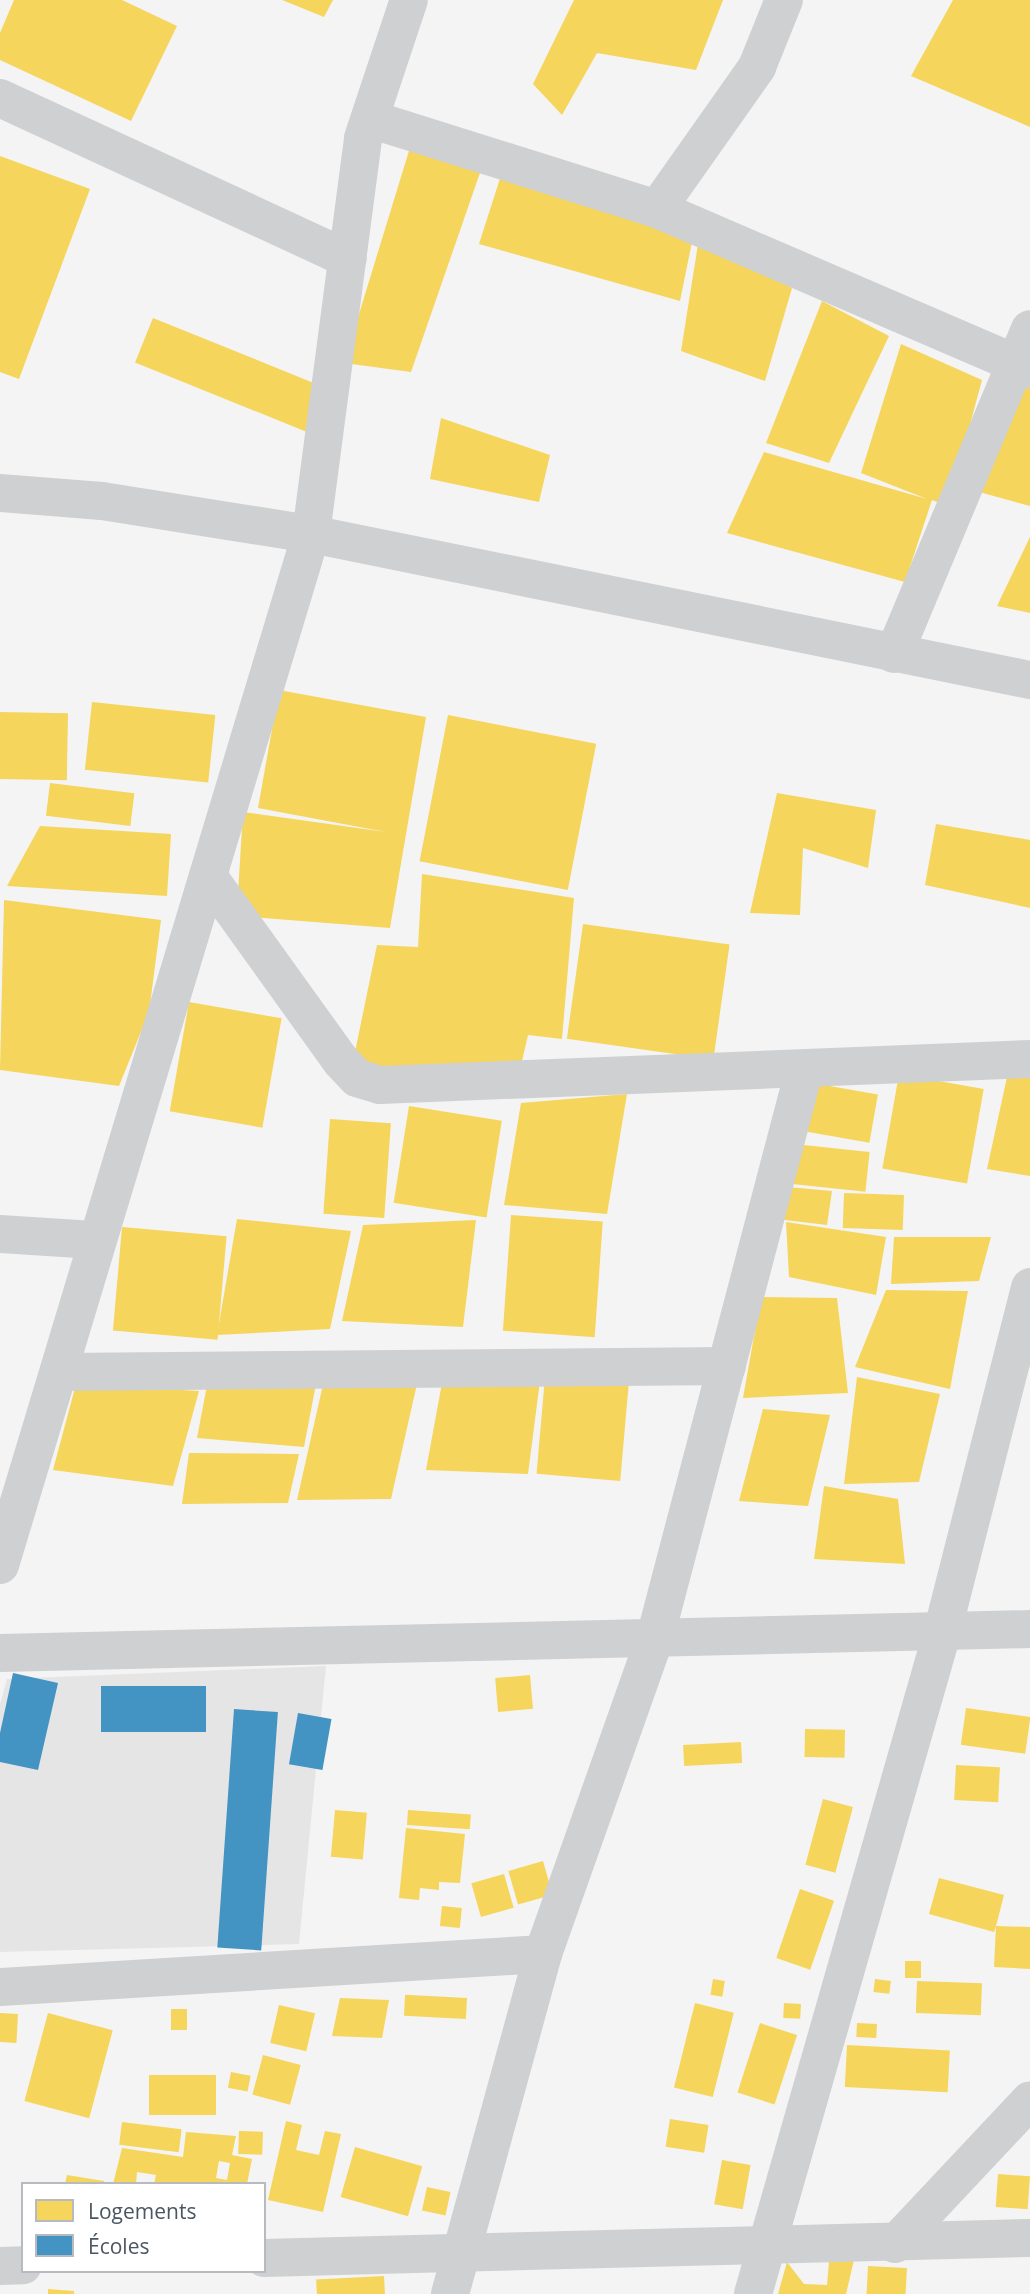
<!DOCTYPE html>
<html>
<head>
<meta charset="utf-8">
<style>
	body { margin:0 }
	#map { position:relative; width:1030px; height:2294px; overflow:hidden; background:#f4f4f4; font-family:"Open Sans",sans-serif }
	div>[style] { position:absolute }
	.education>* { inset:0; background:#e6e5e6 }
	.homes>* { inset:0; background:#f6d55c; transform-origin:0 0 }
	.schools>* { inset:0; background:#4393c3; transform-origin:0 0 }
	.street>* { height:38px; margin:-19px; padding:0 19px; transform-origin:19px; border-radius:19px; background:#ced0d2 }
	span { translate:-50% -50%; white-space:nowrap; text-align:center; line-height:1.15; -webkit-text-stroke:7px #fff; paint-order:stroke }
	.legend { position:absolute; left:21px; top:2182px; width:245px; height:91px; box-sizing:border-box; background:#fff; border:2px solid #b7bbc0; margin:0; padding:9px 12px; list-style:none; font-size:21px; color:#4a5661 }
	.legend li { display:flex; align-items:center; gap:14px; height:35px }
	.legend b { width:35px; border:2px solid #b7bbc0 }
</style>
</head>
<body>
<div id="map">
	<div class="education">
		<div style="clip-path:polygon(326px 1666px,299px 1944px,0 1952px,0 1704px,7px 1679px)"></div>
	</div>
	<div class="homes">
		<div style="clip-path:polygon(14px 0,122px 0,177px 26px,131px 121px,0 60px,0 33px)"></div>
		<div style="clip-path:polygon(282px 0,333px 0,324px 17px)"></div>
		<div style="clip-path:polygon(574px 0,723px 0,696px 70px,597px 53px,562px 115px,533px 84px)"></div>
		<div style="clip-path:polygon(953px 0,1030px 0,1030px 127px,911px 76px)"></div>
		<div style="clip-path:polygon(412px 141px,482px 167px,411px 372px,344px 363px)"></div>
		<div style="clip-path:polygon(0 156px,90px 189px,19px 379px,0 372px)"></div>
		<div style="clip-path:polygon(503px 169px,693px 237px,680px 301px,479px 244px)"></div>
		<div style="clip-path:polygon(699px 238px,792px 288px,765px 381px,681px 351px)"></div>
		<div style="clip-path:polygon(822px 301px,889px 336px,829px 463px,766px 443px)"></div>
		<div style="left:153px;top:318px;width:188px;height:48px;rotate:22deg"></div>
		<div style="clip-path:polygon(901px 344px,982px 380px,948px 506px,932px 500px,905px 582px,727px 533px,764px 452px,927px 499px,861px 473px)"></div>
		<div style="clip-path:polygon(1024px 381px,1030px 384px,1030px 506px,972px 490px)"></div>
		<div style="clip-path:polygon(441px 418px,550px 455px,539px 502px,430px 479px)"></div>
		<div style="clip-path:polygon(1030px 537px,1030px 613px,997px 606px)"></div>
		<div style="clip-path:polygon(279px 690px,426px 717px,390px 928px,252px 917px,238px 893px,243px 812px,386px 832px,258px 808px)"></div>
		<div style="left:92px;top:702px;width:124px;height:68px;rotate:6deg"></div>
		<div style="left:0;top:712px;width:68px;height:67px;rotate:1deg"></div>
		<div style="left:448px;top:715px;width:151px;height:149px;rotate:11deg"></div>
		<div style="left:50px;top:783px;width:85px;height:33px;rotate:7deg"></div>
		<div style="clip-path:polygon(777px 793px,876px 810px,868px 868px,803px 848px,800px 915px,750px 913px)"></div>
		<div style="clip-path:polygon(936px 824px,1030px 840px,1030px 908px,925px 885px)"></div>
		<div style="clip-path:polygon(40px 826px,171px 834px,167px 896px,7px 886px)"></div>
		<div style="clip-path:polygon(422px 874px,574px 898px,562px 1039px,528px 1035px,520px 1070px,372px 1066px,355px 1052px,377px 945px,418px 947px)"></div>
		<div style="clip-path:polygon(4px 900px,161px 920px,149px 1012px,119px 1086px,0 1070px)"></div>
		<div style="left:583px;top:924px;width:148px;height:116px;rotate:8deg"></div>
		<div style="left:189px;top:1002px;width:94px;height:111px;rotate:10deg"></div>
		<div style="clip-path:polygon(1009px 1068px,1030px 1071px,1030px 1176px,987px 1169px)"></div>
		<div style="left:899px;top:1074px;width:86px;height:96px;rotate:10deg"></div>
		<div style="left:807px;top:1082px;width:72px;height:49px;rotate:10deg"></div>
		<div style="clip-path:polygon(627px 1094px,607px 1214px,504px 1205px,521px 1103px)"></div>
		<div style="left:409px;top:1106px;width:94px;height:98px;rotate:9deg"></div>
		<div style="left:330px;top:1119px;width:61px;height:95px;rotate:4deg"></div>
		<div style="left:794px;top:1144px;width:76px;height:40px;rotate:6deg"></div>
		<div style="clip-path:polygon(777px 1186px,832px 1191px,827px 1225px,768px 1218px)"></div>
		<div style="left:844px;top:1193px;width:60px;height:35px;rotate:2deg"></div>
		<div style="left:511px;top:1215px;width:92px;height:116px;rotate:4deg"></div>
		<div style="clip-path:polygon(237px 1219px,351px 1231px,330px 1329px,217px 1335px)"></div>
		<div style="clip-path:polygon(476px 1220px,463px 1327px,342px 1321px,363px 1225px)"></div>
		<div style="clip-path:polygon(786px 1222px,886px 1237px,876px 1295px,789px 1277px)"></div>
		<div style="left:122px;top:1227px;width:105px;height:104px;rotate:5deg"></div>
		<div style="clip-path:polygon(894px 1237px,991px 1237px,979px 1281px,891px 1284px)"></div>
		<div style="clip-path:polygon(886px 1290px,968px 1291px,950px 1389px,855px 1367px)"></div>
		<div style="clip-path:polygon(761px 1297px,837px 1298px,848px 1393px,743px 1398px)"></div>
		<div style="clip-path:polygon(444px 1372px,541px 1373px,528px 1474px,426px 1470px)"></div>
		<div style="clip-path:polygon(419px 1375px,391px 1499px,297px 1500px,324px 1380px)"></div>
		<div style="left:545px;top:1377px;width:84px;height:97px;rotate:5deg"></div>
		<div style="clip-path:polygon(857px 1377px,940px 1394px,919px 1482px,844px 1484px)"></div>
		<div style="clip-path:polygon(76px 1384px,199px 1391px,173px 1486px,53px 1470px)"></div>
		<div style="clip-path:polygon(316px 1384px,304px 1447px,197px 1438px,207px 1385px)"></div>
		<div style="clip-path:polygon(763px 1409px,830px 1415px,808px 1506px,739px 1501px)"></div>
		<div style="clip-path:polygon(189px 1453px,299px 1454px,288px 1503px,182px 1504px)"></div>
		<div style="clip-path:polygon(824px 1486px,898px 1499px,905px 1564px,814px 1559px)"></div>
		<div style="left:530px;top:1675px;width:34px;height:35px;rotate:85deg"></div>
		<div style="left:966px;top:1708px;width:65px;height:37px;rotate:8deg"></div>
		<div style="left:805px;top:1729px;width:40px;height:28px;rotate:1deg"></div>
		<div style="left:741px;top:1742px;width:21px;height:58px;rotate:87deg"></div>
		<div style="left:956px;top:1765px;width:44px;height:35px;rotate:3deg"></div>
		<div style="left:823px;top:1799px;width:31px;height:68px;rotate:15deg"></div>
		<div style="left:335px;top:1810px;width:32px;height:47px;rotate:5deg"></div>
		<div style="left:408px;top:1810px;width:63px;height:15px;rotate:4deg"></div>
		<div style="clip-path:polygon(406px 1828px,465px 1834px,460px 1883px,439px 1882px,439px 1890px,420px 1888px,419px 1900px,399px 1898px)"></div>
		<div style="left:543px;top:1861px;width:35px;height:36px;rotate:74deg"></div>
		<div style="left:504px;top:1874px;width:35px;height:34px;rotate:74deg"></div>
		<div style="clip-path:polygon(939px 1878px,1004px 1895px,996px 1926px,1030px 1927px,1030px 1969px,994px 1967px,996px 1926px,994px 1932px,929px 1914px)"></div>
		<div style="left:800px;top:1889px;width:36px;height:73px;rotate:19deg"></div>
		<div style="left:442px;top:1906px;width:20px;height:20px;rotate:6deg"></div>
		<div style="left:921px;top:1961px;width:17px;height:16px;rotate:90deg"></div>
		<div style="left:713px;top:1979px;width:12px;height:16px;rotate:9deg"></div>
		<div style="left:875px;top:1979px;width:16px;height:13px;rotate:7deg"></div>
		<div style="left:917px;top:1981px;width:65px;height:32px;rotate:2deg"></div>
		<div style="clip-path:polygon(340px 1998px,389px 2000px,382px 2038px,332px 2036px)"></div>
		<div style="left:467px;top:1998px;width:21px;height:62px;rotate:93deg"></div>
		<div style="left:695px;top:2003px;width:40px;height:87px;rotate:14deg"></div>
		<div style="left:784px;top:2003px;width:17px;height:15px;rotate:3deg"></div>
		<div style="left:279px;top:2005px;width:37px;height:39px;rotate:13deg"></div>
		<div style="left:171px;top:2009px;width:16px;height:21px"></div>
		<div style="left:0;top:2013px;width:18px;height:29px;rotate:3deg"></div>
		<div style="left:48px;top:2013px;width:67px;height:91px;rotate:15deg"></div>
		<div style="left:760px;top:2023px;width:39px;height:73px;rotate:18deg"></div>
		<div style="left:857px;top:2023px;width:20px;height:14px;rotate:3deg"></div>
		<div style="left:847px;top:2045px;width:103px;height:42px;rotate:3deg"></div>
		<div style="left:263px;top:2055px;width:39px;height:41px;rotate:15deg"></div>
		<div style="left:231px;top:2072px;width:20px;height:16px;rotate:11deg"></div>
		<div style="left:216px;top:2075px;width:40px;height:67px;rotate:90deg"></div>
		<div style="left:670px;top:2119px;width:39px;height:28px;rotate:9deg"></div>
		<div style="clip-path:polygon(286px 2121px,302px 2125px,296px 2150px,319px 2155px,325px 2131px,341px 2134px,323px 2212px,268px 2200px)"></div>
		<div style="left:122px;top:2122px;width:60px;height:23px;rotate:7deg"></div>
		<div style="left:239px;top:2131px;width:24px;height:23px;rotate:2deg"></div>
		<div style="clip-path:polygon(evenodd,186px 2132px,236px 2136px,232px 2155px,252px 2159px,247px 2184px,154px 2184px,156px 2175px,137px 2172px,136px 2184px,113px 2184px,122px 2148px,183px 2157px,186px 2132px,219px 2161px,230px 2163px,227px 2180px,216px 2178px,219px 2161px)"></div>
		<div style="left:355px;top:2147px;width:70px;height:52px;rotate:16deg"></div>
		<div style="left:722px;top:2160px;width:29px;height:45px;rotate:10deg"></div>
		<div style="left:998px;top:2174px;width:32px;height:33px;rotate:4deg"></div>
		<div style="clip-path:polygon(67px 2175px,104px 2181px,104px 2184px,65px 2184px)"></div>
		<div style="left:427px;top:2187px;width:24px;height:24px;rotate:12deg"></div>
		<div style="clip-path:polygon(854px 2260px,846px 2294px,778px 2294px,787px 2262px,804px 2284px,827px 2285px,829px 2261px)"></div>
		<div style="left:868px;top:2266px;width:39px;height:28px;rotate:3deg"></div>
		<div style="left:384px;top:2276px;width:18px;height:68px;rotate:87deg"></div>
		<div style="clip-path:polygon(48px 2289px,74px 2291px,74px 2294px,48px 2294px)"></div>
	</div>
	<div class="schools">
		<div style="clip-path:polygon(13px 1673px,58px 1683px,38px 1770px,0 1762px,0 1733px)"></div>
		<div style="left:101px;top:1686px;width:105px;height:46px"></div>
		<div style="left:234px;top:1709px;width:44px;height:239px;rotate:4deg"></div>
		<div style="left:298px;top:1713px;width:34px;height:52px;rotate:10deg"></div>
	</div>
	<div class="street">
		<div style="left:0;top:98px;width:383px;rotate:24.8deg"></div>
		<div style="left:370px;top:119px;width:301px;rotate:17.4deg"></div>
		<div style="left:657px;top:209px;width:406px;rotate:23.3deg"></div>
		<div style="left:657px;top:209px;width:174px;rotate:-54.8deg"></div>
		<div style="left:757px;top:67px;width:72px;rotate:-68.1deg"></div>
		<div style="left:0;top:493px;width:102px;rotate:4.5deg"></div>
		<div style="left:102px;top:501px;width:212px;rotate:9deg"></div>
		<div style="left:311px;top:534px;width:734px;rotate:11.48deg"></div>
		<div style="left:894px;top:654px;width:352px;rotate:-67.3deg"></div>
		<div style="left:208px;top:876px;width:228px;rotate:54.3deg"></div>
		<div style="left:341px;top:1061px;width:23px;rotate:47deg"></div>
		<div style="left:357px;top:1078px;width:24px;rotate:17deg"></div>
		<div style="left:380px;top:1085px;width:651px;rotate:-2.29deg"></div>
		<div style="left:0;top:1234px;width:94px;rotate:3.7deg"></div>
		<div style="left:59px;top:1372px;width:668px;rotate:-0.51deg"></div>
		<div style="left:0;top:1565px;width:1077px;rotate:-73.21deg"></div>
		<div style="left:311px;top:534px;width:399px;rotate:-82.5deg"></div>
		<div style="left:363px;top:138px;width:145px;rotate:-71.6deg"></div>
		<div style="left:0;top:1653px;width:1030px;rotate:-1.33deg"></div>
		<div style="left:0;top:1987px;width:544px;rotate:-3.48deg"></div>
		<div style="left:895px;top:2244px;width:197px;rotate:-46.8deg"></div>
		<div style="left:264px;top:2258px;width:766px;rotate:-1.5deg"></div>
		<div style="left:0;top:2266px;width:23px;rotate:-2deg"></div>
		<div style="left:450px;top:2294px;width:352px;rotate:-74.7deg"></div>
		<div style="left:543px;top:1954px;width:335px;rotate:-70.5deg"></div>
		<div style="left:655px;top:1638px;width:586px;rotate:-75.28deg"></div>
		<div style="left:753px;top:2294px;width:687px;rotate:-74.04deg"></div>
		<div style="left:942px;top:1633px;width:357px;rotate:-75.7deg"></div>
	</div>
	<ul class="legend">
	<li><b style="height:19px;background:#f6d55c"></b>Logements</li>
	<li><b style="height:19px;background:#4393c3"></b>Écoles</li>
	</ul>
</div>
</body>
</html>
